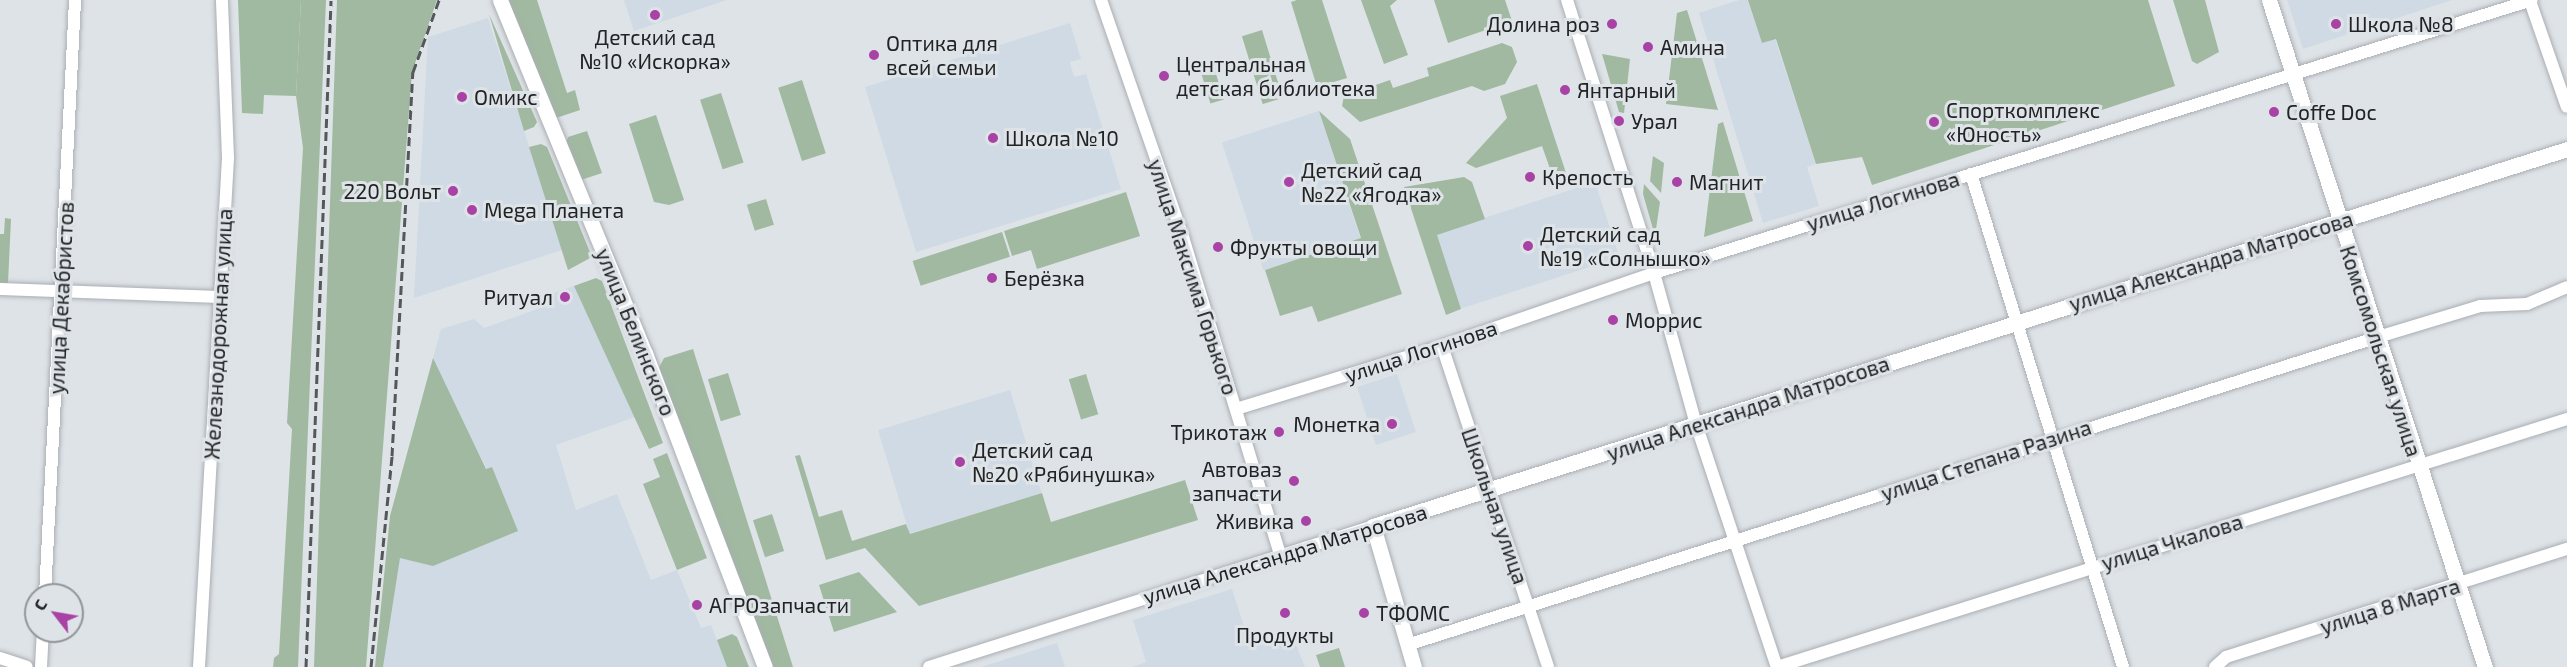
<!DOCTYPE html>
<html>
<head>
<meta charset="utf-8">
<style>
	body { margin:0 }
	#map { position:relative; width:2567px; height:667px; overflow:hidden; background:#dee3e7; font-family:"Exo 2",sans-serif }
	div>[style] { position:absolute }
	.built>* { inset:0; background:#cfdae4; transform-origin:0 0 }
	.green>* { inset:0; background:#a0b9a0; transform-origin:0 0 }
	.forest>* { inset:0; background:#a0b9a1 }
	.roads { filter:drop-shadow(0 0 2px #aaaeb3) drop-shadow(0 0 2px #aaaeb3) }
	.minor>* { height:12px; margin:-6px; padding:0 6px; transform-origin:6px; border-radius:6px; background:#fff }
	.tertiary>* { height:15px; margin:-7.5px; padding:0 7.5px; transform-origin:7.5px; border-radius:7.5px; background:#fff }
	.rail>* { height:3px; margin-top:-1.5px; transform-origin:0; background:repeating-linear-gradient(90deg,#55585a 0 9px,transparent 0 13.5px) }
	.dots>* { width:16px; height:16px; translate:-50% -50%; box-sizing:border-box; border:3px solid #dee3e7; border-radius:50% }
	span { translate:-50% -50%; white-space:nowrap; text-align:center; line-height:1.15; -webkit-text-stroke:6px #dee3e7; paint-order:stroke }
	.poi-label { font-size:21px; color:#212324 }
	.right { translate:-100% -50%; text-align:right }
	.left { translate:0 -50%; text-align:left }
	.street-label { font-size:21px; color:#212324 }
	.north { position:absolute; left:24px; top:583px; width:60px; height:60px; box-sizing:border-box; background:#dee3e7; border:2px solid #929699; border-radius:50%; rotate:301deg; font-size:16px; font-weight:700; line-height:24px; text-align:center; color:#212324 }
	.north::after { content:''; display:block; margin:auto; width:21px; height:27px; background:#a942a5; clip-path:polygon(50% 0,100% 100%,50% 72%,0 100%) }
</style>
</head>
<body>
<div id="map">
	<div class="built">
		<div style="clip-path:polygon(624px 0,727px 0,634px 31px)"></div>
		<div style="clip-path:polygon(1739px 0,1748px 0,1762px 43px,1775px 39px,1816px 164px,1807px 167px,1819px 206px,1763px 223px,1699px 13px)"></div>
		<div style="clip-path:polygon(2287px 0,2452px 0,2303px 49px)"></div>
		<div style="clip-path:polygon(488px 18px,562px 250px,414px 298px,428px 37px)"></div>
		<div style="clip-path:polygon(1070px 23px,1081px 59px,1070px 62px,1074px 77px,1086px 74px,1121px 189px,916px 252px,865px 87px)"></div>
		<div style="left:1319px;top:111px;width:134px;height:102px;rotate:72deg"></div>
		<div style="left:1595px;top:182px;width:79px;height:167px;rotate:72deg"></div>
		<div style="clip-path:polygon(574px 286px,635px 417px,556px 445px,576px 510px,617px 494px,651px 580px,677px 570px,701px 628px,711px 625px,727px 667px,383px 667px,400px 557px,492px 467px,487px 469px,442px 383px,433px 358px,441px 329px,474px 319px,484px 328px,554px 303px,551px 294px)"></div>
		<div style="left:1397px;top:374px;width:61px;height:42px;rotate:72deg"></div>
		<div style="left:1010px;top:390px;width:108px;height:138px;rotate:73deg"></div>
		<div style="clip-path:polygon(1232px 589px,1251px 648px,1292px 635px,1305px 667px,1132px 667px,1146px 662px,1133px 620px)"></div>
		<div style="clip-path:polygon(1057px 643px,1065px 667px,981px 667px)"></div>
	</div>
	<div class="green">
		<div style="clip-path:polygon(301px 0,326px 0,298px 667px,273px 667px,274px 658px,279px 654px,292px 429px,287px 423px,303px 148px,296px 96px)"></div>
		<div style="clip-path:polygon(337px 0,437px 0,412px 72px,366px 667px,314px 667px)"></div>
		<div style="clip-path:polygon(507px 0,537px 0,567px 93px,575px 90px,580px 110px,556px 118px)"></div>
		<div style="clip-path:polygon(1297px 0,1322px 0,1347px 78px,1317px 87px,1291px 2px)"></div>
		<div style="clip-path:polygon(1361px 0,1397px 0,1390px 6px,1408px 55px,1384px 64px)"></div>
		<div style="clip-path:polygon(1434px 0,1505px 0,1512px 21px,1448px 43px)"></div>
		<div style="clip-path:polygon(1748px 0,2148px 0,2175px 86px,1872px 185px,1862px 157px,1816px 164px,1776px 39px,1762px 43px)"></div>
		<div style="clip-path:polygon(2173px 0,2205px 0,2219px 52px,2197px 64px,2192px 61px)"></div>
		<div style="clip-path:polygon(1687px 10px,1718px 110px,1666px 104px,1677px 13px)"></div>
		<div style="clip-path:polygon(489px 14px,537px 122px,534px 127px,524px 131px)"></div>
		<div style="left:1262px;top:30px;width:71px;height:21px;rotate:73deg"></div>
		<div style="clip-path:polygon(1502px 43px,1512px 47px,1517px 62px,1505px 84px,1484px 91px,1472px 86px,1360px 122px,1342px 106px,1344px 96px,1390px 80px,1393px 88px,1429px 76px,1427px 68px)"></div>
		<div style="clip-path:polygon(1602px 54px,1630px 59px,1624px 113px,1619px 112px)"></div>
		<div style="left:1213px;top:64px;width:37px;height:14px;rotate:73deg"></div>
		<div style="left:802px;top:80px;width:77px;height:25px;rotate:72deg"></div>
		<div style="clip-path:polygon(1537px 84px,1567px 176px,1554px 180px,1542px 146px,1476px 168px,1466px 163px,1507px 118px,1500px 96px)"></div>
		<div style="left:721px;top:93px;width:73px;height:22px;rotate:72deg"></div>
		<div style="clip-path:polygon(1319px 111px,1350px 139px,1402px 294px,1318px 322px,1312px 306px,1280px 316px,1265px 270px,1361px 238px)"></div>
		<div style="clip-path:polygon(1723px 122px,1753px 221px,1704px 237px,1718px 124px)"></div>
		<div style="clip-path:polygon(587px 131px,602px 173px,581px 180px,566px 143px,568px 137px)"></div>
		<div style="clip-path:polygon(541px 144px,547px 147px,592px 257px,568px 270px,529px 147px)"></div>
		<div style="clip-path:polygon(1653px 156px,1664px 163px,1661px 193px,1650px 181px)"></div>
		<div style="clip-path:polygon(1464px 177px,1472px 182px,1485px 219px,1437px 235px,1461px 309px,1446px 315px,1404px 187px)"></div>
		<div style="clip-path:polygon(1644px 184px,1660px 202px,1655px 236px,1643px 194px)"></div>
		<div style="clip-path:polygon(1126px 192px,1140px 236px,1037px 269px,1031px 250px,1012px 256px,1004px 231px)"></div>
		<div style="left:766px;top:199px;width:27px;height:20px;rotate:73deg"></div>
		<div style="clip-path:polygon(5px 218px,11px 219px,8px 283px,0 283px,0 234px,4px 234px)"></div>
		<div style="left:1002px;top:232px;width:26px;height:94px;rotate:72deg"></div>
		<div style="clip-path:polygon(596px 278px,602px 281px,663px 443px,649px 449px,574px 286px)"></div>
		<div style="clip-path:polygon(693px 349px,793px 667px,772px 667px,658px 370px,664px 358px)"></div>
		<div style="clip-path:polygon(433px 358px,486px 469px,492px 467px,518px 531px,433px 566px,400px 558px,383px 667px,375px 667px,390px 516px)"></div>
		<div style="left:728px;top:373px;width:44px;height:21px;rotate:73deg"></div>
		<div style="left:1086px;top:374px;width:42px;height:18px;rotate:73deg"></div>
		<div style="clip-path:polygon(667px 453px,707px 558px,677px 570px,643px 484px,660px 477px,653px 459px)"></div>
		<div style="clip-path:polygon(800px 455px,819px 517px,842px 510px,852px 541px,906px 524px,910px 534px,1042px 493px,1051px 522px,1185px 480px,1198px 520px,919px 606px,865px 548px,826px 560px,795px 456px)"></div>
		<div style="left:772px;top:514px;width:39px;height:20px;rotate:72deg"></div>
		<div style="clip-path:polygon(732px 634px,737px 637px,749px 667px,727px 667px,717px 640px)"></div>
		<div style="clip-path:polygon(1339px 648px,1345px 667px,1320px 667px,1316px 655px)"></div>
	</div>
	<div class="forest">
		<div style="clip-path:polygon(238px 0,301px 0,296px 96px,264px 95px,263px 114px,242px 113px)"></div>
		<div style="clip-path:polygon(656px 115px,684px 200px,669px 205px,654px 202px,629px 124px)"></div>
		<div style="clip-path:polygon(859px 572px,897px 612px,834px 632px,819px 585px)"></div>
	</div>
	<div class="roads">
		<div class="minor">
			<div style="left:1101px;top:0;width:251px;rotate:70.9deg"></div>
			<div style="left:1183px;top:237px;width:332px;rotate:73deg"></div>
			<div style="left:1567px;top:0;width:287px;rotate:72.3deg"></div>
			<div style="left:1654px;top:273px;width:157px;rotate:74.5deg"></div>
			<div style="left:1696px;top:424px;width:256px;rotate:71.6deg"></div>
			<div style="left:1777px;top:667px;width:828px;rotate:-17.43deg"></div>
			<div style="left:2530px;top:1px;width:112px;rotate:70.8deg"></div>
			<div style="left:1971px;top:174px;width:516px;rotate:72.86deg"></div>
			<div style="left:0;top:289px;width:220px;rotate:2.1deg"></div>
			<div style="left:1442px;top:346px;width:338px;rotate:71.7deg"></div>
			<div style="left:1236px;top:409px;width:215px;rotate:-17deg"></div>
			<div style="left:1442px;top:346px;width:224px;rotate:-19deg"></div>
			<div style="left:1654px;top:273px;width:919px;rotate:-17.27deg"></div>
			<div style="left:45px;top:595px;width:596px;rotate:-87.11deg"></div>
			<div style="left:1407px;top:645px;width:1019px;rotate:-17.6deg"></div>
			<div style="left:2378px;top:337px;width:107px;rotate:-16.9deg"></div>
			<div style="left:2480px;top:306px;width:47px;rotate:-2.4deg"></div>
			<div style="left:2527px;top:304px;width:43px;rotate:-23deg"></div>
			<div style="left:0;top:658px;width:28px;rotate:18deg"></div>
			<div style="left:41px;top:667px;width:36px;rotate:-87deg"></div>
			<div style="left:199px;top:667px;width:510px;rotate:-86.74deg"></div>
			<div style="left:228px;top:158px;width:158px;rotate:-92.2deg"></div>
			<div style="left:929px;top:667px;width:466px;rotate:-17.6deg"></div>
			<div style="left:2215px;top:667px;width:15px;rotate:-42deg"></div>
			<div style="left:2226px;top:657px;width:358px;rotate:-17.6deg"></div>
		</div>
		<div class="tertiary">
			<div style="left:500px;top:0;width:382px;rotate:67.7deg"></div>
			<div style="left:645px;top:353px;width:336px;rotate:69.1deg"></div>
			<div style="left:2269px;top:0;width:701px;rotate:72.06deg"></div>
			<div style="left:1414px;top:667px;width:147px;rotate:-106.2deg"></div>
			<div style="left:1373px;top:526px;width:1252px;rotate:-17.52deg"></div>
		</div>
	</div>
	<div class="rail">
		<div style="left:306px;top:667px;width:667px;rotate:-87.85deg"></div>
		<div style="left:371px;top:667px;width:212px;rotate:-84.3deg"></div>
		<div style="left:392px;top:456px;width:385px;rotate:-86.9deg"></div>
		<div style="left:413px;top:72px;width:77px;rotate:-70.1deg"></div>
	</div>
	<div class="dots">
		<div style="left:655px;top:15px;background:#a942a5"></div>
		<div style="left:1612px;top:24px;background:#a942a5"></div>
		<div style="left:2336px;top:24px;background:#a942a5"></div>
		<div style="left:1648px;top:47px;background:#a942a5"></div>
		<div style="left:874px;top:55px;background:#a942a5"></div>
		<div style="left:1164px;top:76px;background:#a942a5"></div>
		<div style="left:1565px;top:90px;background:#a942a5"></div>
		<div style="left:462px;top:97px;background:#a942a5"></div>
		<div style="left:2274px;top:112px;background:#a942a5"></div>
		<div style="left:1619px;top:121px;background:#a942a5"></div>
		<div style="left:1934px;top:122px;background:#a942a5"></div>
		<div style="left:993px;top:138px;background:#a942a5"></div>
		<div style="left:1530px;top:177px;background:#a942a5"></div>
		<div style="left:1289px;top:182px;background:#a942a5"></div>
		<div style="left:1677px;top:182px;background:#a942a5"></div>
		<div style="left:453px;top:191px;background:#a942a5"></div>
		<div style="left:472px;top:210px;background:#a942a5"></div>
		<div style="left:1528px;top:246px;background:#a942a5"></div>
		<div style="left:1218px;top:247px;background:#a942a5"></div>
		<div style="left:992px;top:278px;background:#a942a5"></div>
		<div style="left:565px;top:297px;background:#a942a5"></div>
		<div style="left:1613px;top:320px;background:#a942a5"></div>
		<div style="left:1392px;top:424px;background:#a942a5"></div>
		<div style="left:1279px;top:432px;background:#a942a5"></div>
		<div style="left:960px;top:462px;background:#a942a5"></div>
		<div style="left:1294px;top:481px;background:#a942a5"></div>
		<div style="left:1306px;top:521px;background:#a942a5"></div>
		<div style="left:697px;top:605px;background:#a942a5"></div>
		<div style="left:1285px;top:613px;background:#a942a5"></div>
		<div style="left:1364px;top:613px;background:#a942a5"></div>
	</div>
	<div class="poi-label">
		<span class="right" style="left:1600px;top:24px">Долина роз</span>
		<span class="left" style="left:2348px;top:24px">Школа №8</span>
		<span style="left:655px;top:49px">Детский сад<br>№10 «Искорка»</span>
		<span class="left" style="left:886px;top:55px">Оптика для<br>всей семьи</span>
		<span class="left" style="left:1660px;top:47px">Амина</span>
		<span class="left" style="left:1176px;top:76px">Центральная<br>детская библиотека</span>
		<span class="left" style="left:1577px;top:90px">Янтарный</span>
		<span class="left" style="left:474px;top:97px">Омикс</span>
		<span class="left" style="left:1946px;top:122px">Спорткомплекс<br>«Юность»</span>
		<span class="left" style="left:2286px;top:112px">Coffe Doc</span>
		<span class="left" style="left:1631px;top:121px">Урал</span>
		<span class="left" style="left:1005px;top:138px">Школа №10</span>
		<span class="left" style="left:1301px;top:182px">Детский сад<br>№22 «Ягодка»</span>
		<span class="left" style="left:1542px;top:177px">Крепость</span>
		<span class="left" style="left:1689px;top:182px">Магнит</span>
		<span class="right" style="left:441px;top:191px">220 Вольт</span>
		<span class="left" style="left:484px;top:210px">Mega Планета</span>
		<span class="left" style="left:1540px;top:246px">Детский сад<br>№19 «Солнышко»</span>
		<span class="left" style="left:1230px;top:247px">Фрукты овощи</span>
		<span class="left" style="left:1004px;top:278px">Берёзка</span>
		<span class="right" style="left:553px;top:297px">Ритуал</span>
		<span class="left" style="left:1625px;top:320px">Моррис</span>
		<span class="right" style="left:1380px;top:424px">Монетка</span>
		<span class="right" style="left:1267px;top:432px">Трикотаж</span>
		<span class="left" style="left:972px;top:462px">Детский сад<br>№20 «Рябинушка»</span>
		<span class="right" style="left:1282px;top:481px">Автоваз<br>запчасти</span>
		<span class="right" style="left:1294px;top:521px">Живика</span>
		<span class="left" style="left:709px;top:605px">АГРОзапчасти</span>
		<span class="left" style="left:1376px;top:613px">ТФОМС</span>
		<span style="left:1285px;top:635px">Продукты</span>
	</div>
	<div class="street-label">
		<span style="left:1883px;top:201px;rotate:-17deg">улица Логинова</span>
		<span style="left:2211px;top:261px;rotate:-17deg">улица Александра Матросова</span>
		<span style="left:1193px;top:277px;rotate:72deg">улица Максима Горького</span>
		<span style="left:61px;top:298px;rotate:-87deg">улица Декабристов</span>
		<span style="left:636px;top:332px;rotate:68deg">улица Белинского</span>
		<span style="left:218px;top:334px;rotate:-87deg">Железнодорожная улица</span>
		<span style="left:1421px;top:351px;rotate:-18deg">улица Логинова</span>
		<span style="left:2381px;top:351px;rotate:72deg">Комсомольская улица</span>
		<span style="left:1748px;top:408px;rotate:-18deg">улица Александра Матросова</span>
		<span style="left:1986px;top:460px;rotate:-18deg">улица Степана Разина</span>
		<span style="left:1495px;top:506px;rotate:71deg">Школьная улица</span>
		<span style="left:2172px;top:542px;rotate:-17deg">улица Чкалова</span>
		<span style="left:1285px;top:554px;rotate:-17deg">улица Александра Матросова</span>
		<span style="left:2390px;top:606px;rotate:-17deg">улица 8 Марта</span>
	</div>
	<div class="north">С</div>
</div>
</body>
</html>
